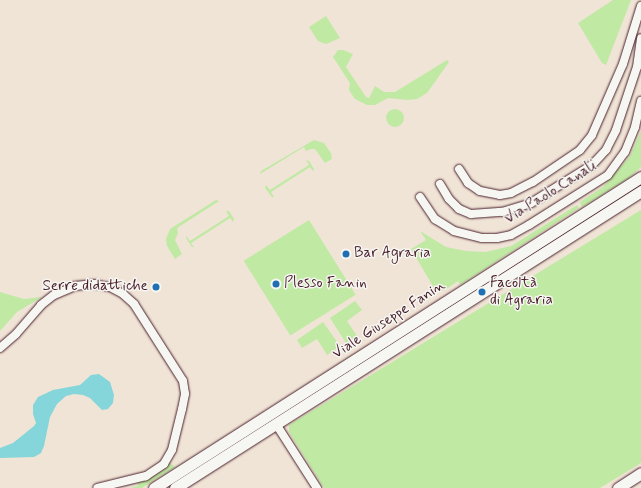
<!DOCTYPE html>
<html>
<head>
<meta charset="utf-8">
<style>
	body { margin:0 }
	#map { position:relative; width:641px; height:488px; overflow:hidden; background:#f0e4d6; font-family:Mynerve,sans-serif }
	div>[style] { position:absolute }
	.green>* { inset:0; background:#c0e9a4; transform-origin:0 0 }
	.round { border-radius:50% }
	.water>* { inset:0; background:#85d6db }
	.roads { filter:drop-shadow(0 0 1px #4a1f2b) drop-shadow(0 0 1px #4a1f2b) }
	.street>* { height:8px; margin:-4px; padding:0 4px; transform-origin:4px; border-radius:4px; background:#f6f6f2 }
	.secondary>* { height:11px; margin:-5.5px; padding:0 5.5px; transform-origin:5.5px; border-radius:5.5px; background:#f6f6f2 }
	.dots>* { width:11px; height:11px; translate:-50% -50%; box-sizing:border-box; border:2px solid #f6f6f2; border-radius:50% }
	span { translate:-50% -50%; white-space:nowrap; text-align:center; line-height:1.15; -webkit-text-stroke:3px #f6f6f2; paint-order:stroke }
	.street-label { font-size:15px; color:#4a1f2b }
	.poi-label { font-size:15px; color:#4a1f2b }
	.left { translate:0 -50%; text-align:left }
	.right { translate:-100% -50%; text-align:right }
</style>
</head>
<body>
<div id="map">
	<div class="green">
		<div style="clip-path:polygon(613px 0,631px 0,606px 65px,602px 63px,578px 23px)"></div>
		<div style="clip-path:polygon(326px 16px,340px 38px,326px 44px,318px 41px,309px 27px)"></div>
		<div style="clip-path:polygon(338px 50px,343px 50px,353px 54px,346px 67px,366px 97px,369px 98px,375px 86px,384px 92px,395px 92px,447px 60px,449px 62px,427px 93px,417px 99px,408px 100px,388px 98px,375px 105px,367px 105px,355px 99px,349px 90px,350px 83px,333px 57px)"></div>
		<div class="round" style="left:386px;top:109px;width:18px;height:18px"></div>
		<div style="clip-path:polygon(641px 131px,641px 167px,629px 178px,582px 207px,580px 202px,603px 187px,630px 156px)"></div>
		<div style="clip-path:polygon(314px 140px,324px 143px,331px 153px,332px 159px,325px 163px,315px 149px,311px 149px,306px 151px,304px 147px,260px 174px,261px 171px)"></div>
		<div style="clip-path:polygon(306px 160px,309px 161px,314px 169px,313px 171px,310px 167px,271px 192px,274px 197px,272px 197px,265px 188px,266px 185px,270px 190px,309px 165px)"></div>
		<div style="clip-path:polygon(216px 200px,219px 201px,177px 228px,178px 233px,175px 240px,182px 254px,175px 259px,167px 246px,166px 239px,170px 229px)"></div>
		<div style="clip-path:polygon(577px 205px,579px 208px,460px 285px,458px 281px,445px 290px,440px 291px,434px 288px,411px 249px,426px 240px,420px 231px,446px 247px,466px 251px,486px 252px,511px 246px)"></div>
		<div style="clip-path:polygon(641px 210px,641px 463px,600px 488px,324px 488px,289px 432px,289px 425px)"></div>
		<div style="clip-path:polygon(226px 211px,229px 211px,234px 219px,233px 222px,230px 218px,191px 243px,194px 247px,192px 247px,186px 238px,186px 236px,190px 241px,229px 216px)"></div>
		<div style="left:309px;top:220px;width:88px;height:77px;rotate:58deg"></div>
		<div style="clip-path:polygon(0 292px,24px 299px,42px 297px,17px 312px,0 331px)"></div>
		<div style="clip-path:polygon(355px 301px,362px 310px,347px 321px,357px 336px,346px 343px,330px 318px)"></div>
		<div style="clip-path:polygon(323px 322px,340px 346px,327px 355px,317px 339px,302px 348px,297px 340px)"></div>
		<div style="clip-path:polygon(169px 462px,175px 467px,142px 488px,130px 488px,138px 486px,137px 482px,150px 478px,162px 471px)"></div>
	</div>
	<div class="water">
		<div style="clip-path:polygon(99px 374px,110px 382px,114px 395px,113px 403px,108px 409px,102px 410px,90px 398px,83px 395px,74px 394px,66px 396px,57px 404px,50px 417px,44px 446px,41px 453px,34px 457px,0 458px,0 448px,13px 443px,34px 426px,36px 423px,33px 414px,33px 405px,38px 397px,53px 390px,80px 385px,91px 375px)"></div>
	</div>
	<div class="roads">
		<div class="street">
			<div style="left:459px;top:169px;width:17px;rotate:57deg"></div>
			<div style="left:468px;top:183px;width:14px;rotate:34deg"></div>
			<div style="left:480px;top:191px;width:20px;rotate:11deg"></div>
			<div style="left:500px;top:195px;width:11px;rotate:-10deg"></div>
			<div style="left:511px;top:193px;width:25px;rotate:-27deg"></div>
			<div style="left:533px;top:182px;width:57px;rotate:-34.2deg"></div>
			<div style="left:580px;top:150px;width:19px;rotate:-51deg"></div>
			<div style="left:592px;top:135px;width:77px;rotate:-66.4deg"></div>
			<div style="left:623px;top:64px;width:61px;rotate:-72.8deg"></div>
			<div style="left:440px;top:184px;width:17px;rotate:59deg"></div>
			<div style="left:449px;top:199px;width:14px;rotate:45deg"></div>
			<div style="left:459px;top:209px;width:13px;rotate:23deg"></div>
			<div style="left:471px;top:214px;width:31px;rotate:-4deg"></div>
			<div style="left:502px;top:212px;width:30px;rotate:-17deg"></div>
			<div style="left:531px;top:203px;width:72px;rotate:-31.9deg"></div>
			<div style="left:592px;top:165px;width:21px;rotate:-47deg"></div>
			<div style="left:606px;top:150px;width:22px;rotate:-63deg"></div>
			<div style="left:616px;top:130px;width:66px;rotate:-71.6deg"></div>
			<div style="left:637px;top:67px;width:29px;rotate:-82deg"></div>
			<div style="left:420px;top:197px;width:27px;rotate:56deg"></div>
			<div style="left:435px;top:219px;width:22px;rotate:32deg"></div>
			<div style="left:454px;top:231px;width:29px;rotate:14deg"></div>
			<div style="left:482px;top:238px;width:15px"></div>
			<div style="left:497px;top:238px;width:14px;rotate:-12deg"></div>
			<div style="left:511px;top:235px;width:21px;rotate:-29deg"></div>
			<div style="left:529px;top:225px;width:93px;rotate:-32.3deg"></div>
			<div style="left:608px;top:175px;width:29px;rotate:-54deg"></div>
			<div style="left:625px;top:152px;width:27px;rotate:-68deg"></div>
			<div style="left:635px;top:127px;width:27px;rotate:-77deg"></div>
			<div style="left:0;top:348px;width:21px;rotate:-41deg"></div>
			<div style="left:16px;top:334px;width:38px;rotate:-49deg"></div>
			<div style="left:41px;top:305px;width:16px;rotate:-38deg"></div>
			<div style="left:54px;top:295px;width:23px;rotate:-23deg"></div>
			<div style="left:75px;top:286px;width:19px;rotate:-6deg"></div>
			<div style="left:94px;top:284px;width:16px;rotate:11deg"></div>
			<div style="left:110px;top:287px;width:15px;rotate:28deg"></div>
			<div style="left:123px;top:294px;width:15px;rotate:42deg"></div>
			<div style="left:134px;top:304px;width:91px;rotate:57.5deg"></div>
			<div style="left:183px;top:381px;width:13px;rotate:81deg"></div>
			<div style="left:185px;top:394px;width:15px;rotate:101deg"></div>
			<div style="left:182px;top:409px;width:42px;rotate:103.7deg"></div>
			<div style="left:172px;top:450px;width:16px;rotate:120deg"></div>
			<div style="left:164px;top:464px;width:22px;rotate:146deg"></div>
			<div style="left:146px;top:476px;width:50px;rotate:166.2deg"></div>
			<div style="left:276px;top:424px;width:76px;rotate:57.4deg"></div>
		</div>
		<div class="secondary">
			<div style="left:154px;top:488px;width:578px;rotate:-32.56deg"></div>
			<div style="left:175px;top:488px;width:553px;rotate:-32.51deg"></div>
			<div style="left:618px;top:488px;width:27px;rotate:-33deg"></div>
		</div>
	</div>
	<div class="dots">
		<div style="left:346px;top:254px;background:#1f6fb2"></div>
		<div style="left:276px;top:284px;background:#1f6fb2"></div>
		<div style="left:156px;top:287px;background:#1f6fb2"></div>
		<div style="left:482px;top:292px;background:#1f6fb2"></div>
	</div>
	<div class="street-label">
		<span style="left:551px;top:193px;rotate:-32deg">Via Paolo Canali</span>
		<span style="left:389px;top:320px;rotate:-33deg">Viale Giuseppe Fanin</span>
	</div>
	<div class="poi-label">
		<span class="left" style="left:354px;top:254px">Bar Agraria</span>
		<span class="left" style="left:490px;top:292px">Facoltà<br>di Agraria</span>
		<span class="left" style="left:284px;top:284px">Plesso Fanin</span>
		<span class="right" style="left:148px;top:287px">Serre didattiche</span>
	</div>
</div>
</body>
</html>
